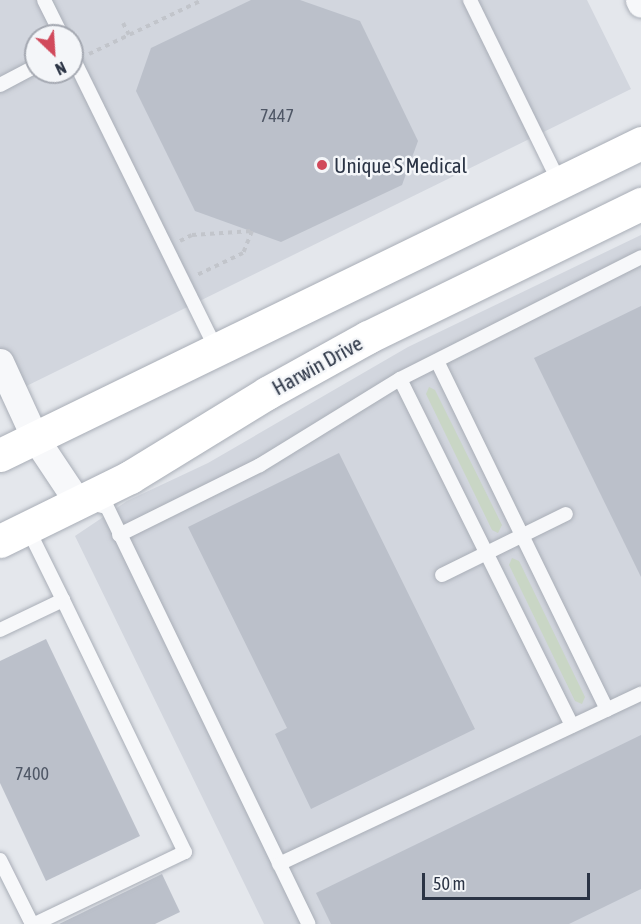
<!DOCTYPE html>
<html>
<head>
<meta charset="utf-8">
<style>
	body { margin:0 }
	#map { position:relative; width:641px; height:924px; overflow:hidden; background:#e4e7ec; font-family:"Asap Condensed",sans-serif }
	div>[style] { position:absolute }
	.built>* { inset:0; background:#d2d6de }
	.green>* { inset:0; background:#c9d6c5 }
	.building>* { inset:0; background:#bbc0ca }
	.path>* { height:4px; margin-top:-2px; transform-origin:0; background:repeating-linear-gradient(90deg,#c2c5cb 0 4.5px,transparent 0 9px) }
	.roads { filter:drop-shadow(0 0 2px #a9aeb7) drop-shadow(0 0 2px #a9aeb7) }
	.lane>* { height:14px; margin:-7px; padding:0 7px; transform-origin:7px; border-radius:7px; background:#f7f8fa }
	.street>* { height:27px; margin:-13.5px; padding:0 13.5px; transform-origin:13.5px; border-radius:13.5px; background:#f7f8fa }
	.secondary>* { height:33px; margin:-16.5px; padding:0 16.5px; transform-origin:16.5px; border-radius:16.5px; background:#fff }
	.dots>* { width:16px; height:16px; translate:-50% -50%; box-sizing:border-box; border:3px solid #f4f6f9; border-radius:50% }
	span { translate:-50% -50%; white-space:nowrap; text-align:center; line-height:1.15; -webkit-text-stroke:5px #f4f6f9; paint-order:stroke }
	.number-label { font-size:18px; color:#4f5766 }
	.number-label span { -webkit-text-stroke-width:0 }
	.poi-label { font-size:21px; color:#2b3445 }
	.left { translate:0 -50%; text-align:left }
	.street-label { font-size:21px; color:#2b3445 }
	.north { position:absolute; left:24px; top:24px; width:60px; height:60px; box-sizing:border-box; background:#f4f6f9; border:2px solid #a4a8b1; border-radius:50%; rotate:155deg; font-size:16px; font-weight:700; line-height:24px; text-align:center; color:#2b3445 }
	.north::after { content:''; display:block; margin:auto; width:21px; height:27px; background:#d1495b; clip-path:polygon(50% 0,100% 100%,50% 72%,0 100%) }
	.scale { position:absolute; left:422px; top:873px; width:168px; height:27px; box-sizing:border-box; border:3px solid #2b3445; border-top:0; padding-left:8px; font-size:18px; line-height:21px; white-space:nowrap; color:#2b3445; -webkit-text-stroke:4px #f4f6f9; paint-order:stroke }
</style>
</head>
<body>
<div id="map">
	<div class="built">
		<div style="clip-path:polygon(evenodd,0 0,587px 0,631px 89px,0 399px,0 0,36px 36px,72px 36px,72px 72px,36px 72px,36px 36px)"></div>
		<div style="clip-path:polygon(641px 235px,641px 924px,264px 924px,75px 536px,127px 501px,208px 463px,408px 347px)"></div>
	</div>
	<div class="green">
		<div style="clip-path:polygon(429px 387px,435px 390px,502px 525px,498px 533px,492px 530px,426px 394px)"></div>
		<div style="clip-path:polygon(512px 558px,519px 561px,585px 697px,582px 704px,575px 701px,509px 565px)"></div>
	</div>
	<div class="building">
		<div style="clip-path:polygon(251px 0,300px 0,360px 21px,418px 141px,402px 185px,281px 242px,195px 211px,136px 91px,151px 48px)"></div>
		<div style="clip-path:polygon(641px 306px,641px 577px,534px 358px)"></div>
		<div style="clip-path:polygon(339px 453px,475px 729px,311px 809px,275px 734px,287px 728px,188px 527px)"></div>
		<div style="clip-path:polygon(46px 639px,140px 836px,46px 881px,0 783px,0 661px)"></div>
		<div style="clip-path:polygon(641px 735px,641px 889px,569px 924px,331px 924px,316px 893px)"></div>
		<div style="clip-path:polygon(162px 874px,180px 912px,155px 924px,59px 924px)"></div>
	</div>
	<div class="path">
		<div style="left:123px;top:23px;width:13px;rotate:63deg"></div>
		<div style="left:89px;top:54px;width:125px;rotate:-25.5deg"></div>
		<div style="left:180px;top:241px;width:13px;rotate:-27deg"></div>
		<div style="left:192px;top:235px;width:60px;rotate:-3.8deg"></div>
		<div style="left:252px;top:231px;width:24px;rotate:112deg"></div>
		<div style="left:243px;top:253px;width:51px;rotate:154.4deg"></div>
	</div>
	<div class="roads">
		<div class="lane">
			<div style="left:44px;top:0;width:40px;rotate:63.4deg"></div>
			<div style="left:470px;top:0;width:203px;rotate:63.9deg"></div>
			<div style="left:72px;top:56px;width:324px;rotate:63.8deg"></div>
			<div style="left:0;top:85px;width:41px;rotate:-27.8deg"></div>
			<div style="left:437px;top:361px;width:388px;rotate:64deg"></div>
			<div style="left:400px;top:379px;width:387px;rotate:63.6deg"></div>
			<div style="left:89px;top:503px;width:18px;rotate:13deg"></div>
			<div style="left:107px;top:507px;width:463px;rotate:64.2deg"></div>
			<div style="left:27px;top:527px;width:81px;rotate:63.7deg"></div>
			<div style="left:119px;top:535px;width:157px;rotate:-26.4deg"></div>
			<div style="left:260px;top:465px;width:164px;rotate:-31.6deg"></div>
			<div style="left:400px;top:379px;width:270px;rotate:-26.8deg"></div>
			<div style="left:442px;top:575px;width:138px;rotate:-26.2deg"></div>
			<div style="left:0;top:630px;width:70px;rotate:-25.5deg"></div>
			<div style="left:63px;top:600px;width:280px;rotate:64.2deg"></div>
			<div style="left:185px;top:852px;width:166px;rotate:154.4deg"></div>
			<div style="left:0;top:860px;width:72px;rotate:63.4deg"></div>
			<div style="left:279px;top:864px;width:400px;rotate:-25.2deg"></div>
		</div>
		<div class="street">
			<div style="left:639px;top:0;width:4px;rotate:63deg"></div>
			<div style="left:0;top:362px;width:84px;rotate:65.3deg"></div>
			<div style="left:35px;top:438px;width:76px;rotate:56.3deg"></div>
		</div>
		<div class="secondary">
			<div style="left:0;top:455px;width:713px;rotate:-25.95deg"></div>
			<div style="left:0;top:541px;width:145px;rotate:-26.2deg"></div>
			<div style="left:130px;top:477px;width:161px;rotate:-31.5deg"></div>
			<div style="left:267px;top:393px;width:115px;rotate:-29deg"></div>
			<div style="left:368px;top:337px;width:304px;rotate:-26deg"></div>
		</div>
	</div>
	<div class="dots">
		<div style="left:322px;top:165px;background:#d1495b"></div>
	</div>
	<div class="number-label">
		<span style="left:277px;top:116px">7447</span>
		<span style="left:32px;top:774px">7400</span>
	</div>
	<div class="poi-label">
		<span class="left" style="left:334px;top:165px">Unique S Medical</span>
	</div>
	<div class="street-label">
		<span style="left:317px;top:365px;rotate:-29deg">Harwin Drive</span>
	</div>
	<div class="north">N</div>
	<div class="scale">50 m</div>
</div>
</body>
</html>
